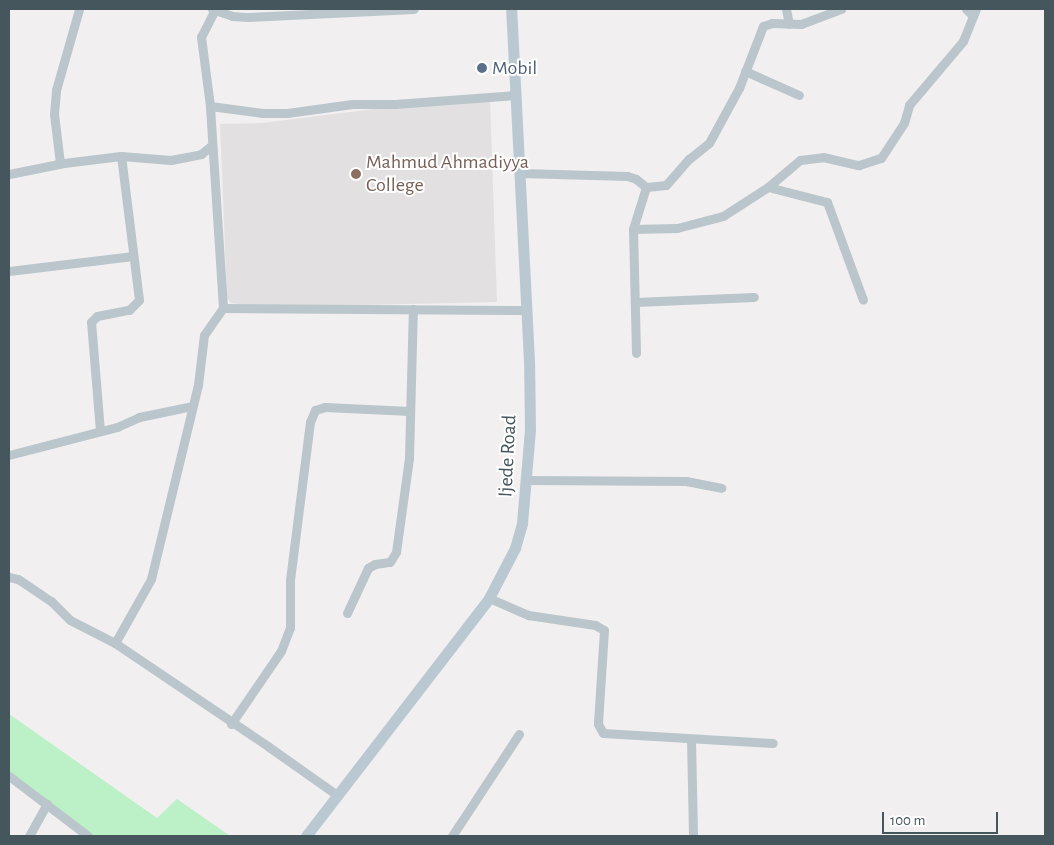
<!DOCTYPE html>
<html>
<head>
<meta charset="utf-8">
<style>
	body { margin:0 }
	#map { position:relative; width:1054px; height:845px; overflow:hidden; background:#f1efef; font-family:"Alegreya Sans",sans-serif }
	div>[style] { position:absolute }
	.education>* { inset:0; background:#e2e0e1 }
	.green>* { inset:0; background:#bcf0c6 }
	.minor>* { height:9px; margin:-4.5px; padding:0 4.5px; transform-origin:4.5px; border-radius:4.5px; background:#bac6cc }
	.secondary>* { height:11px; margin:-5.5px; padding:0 5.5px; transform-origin:5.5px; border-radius:5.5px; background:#bac9d1 }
	.dots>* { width:14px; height:14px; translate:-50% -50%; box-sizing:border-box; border:2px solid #fff; border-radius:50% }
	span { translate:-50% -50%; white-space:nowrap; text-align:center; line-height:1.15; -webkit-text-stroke:4px #fff; paint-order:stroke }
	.service-label { font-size:20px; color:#4e5e75 }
	.left { translate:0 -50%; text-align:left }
	.education-label { font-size:20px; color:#785e54 }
	.street-label { font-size:20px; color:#46565d }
	.frame { position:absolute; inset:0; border:10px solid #46565d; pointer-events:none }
	.scale { position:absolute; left:882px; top:812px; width:116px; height:22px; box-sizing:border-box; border:2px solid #46565d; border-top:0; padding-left:6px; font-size:15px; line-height:18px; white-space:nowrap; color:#46565d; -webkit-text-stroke:4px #fff; paint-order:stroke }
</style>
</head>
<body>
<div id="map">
	<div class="education">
		<div style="clip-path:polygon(490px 101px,497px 302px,270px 307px,231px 303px,227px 298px,220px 124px,262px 123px,374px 109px)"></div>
	</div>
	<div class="green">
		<div style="clip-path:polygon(9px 714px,157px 818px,177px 799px,230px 836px,92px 836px,9px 774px)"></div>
	</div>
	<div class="minor">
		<div style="left:212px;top:9px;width:21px;rotate:19deg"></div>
		<div style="left:232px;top:16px;width:16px;rotate:4deg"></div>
		<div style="left:248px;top:17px;width:166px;rotate:-2.8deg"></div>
		<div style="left:786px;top:9px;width:15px;rotate:79deg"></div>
		<div style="left:966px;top:9px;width:10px;rotate:45deg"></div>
		<div style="left:745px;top:71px;width:59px;rotate:24deg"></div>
		<div style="left:210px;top:106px;width:53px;rotate:7.5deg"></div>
		<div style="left:263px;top:113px;width:24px"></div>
		<div style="left:287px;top:113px;width:66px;rotate:-7.9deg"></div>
		<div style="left:352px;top:104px;width:43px"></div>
		<div style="left:395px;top:104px;width:121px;rotate:-4.3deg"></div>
		<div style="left:60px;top:163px;width:49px;rotate:-97deg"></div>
		<div style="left:54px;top:114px;width:24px;rotate:-85deg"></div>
		<div style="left:56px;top:90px;width:84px;rotate:-74.1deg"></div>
		<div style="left:521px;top:173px;width:106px;rotate:1.6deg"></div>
		<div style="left:627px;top:176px;width:9px;rotate:18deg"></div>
		<div style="left:636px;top:179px;width:13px;rotate:39deg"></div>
		<div style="left:646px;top:187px;width:44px;rotate:107.2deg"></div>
		<div style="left:633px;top:229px;width:124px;rotate:88.6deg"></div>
		<div style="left:9px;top:174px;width:56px;rotate:-11.3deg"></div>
		<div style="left:64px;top:163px;width:57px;rotate:-7deg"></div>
		<div style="left:121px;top:156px;width:50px;rotate:4.6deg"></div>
		<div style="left:171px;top:160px;width:31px;rotate:-11deg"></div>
		<div style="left:201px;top:154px;width:13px;rotate:-39deg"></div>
		<div style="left:646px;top:187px;width:20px;rotate:-6deg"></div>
		<div style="left:666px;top:185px;width:35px;rotate:-49deg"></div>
		<div style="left:689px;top:159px;width:26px;rotate:-39deg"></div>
		<div style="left:709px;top:143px;width:63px;rotate:-61.4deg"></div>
		<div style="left:739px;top:88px;width:66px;rotate:-68.8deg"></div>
		<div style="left:763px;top:26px;width:9px;rotate:-18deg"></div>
		<div style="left:772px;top:23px;width:29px;rotate:2deg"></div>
		<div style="left:801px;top:24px;width:43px;rotate:-20.6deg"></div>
		<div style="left:768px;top:187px;width:61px;rotate:14.3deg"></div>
		<div style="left:827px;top:202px;width:104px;rotate:69.8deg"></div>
		<div style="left:633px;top:229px;width:44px;rotate:-1.3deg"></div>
		<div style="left:677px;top:228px;width:48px;rotate:-14.6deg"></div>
		<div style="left:723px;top:216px;width:54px;rotate:-32.8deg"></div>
		<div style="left:768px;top:187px;width:42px;rotate:-40.2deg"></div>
		<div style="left:800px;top:160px;width:23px;rotate:-7deg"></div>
		<div style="left:823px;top:157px;width:37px;rotate:13deg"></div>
		<div style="left:859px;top:165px;width:23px;rotate:-18deg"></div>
		<div style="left:881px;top:158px;width:42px;rotate:-56.7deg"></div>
		<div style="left:904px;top:123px;width:19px;rotate:-74deg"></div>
		<div style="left:909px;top:105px;width:84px;rotate:-49.8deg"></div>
		<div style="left:963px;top:41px;width:35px;rotate:-68deg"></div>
		<div style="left:9px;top:271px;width:125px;rotate:-6.9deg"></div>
		<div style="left:635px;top:302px;width:119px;rotate:-2.4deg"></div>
		<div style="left:223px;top:308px;width:304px;rotate:0.4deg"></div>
		<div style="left:100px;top:431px;width:109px;rotate:-94.7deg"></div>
		<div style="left:91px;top:322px;width:8px;rotate:-45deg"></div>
		<div style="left:97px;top:316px;width:33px;rotate:-11deg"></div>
		<div style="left:129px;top:310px;width:14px;rotate:-45deg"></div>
		<div style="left:139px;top:300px;width:145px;rotate:-97.1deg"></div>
		<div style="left:9px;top:455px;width:112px;rotate:-14.5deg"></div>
		<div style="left:117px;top:427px;width:24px;rotate:-24deg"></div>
		<div style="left:139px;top:417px;width:54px;rotate:-11.7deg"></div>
		<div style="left:527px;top:480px;width:159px;rotate:0.4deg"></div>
		<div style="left:686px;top:481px;width:36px;rotate:11deg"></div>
		<div style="left:9px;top:577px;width:9px;rotate:13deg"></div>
		<div style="left:18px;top:579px;width:40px;rotate:34deg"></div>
		<div style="left:51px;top:601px;width:27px;rotate:45deg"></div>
		<div style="left:70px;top:620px;width:51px;rotate:27.1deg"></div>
		<div style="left:115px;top:643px;width:186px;rotate:34deg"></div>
		<div style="left:269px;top:747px;width:83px;rotate:35.2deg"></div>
		<div style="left:489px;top:598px;width:43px;rotate:23.6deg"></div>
		<div style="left:528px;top:615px;width:68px;rotate:8.5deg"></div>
		<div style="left:595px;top:625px;width:10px;rotate:29deg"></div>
		<div style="left:604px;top:630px;width:94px;rotate:93.7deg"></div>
		<div style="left:598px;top:724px;width:10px;rotate:61deg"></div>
		<div style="left:603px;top:733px;width:170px;rotate:3.4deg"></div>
		<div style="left:347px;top:613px;width:50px;rotate:-65deg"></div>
		<div style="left:368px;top:568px;width:8px;rotate:-30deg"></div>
		<div style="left:375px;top:564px;width:15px;rotate:-8deg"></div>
		<div style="left:390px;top:562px;width:12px;rotate:-59deg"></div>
		<div style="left:396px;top:552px;width:95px;rotate:-82.1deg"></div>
		<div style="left:409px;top:458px;width:149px;rotate:-88.5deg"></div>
		<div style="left:115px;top:643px;width:73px;rotate:-60.6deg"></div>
		<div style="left:151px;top:579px;width:200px;rotate:-76.4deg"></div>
		<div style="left:198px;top:385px;width:50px;rotate:-83.2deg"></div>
		<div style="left:204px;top:335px;width:33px;rotate:-55deg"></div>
		<div style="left:223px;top:308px;width:202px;rotate:-93.7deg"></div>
		<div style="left:210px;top:106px;width:70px;rotate:-97.4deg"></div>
		<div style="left:201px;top:37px;width:31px;rotate:-63deg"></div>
		<div style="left:231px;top:724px;width:88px;rotate:-55.6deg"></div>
		<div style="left:281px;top:651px;width:25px;rotate:-69deg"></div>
		<div style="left:290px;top:628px;width:48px;rotate:-90deg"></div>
		<div style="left:290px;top:580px;width:159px;rotate:-82.8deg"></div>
		<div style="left:310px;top:422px;width:13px;rotate:-67deg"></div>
		<div style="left:315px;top:410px;width:10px;rotate:-17deg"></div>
		<div style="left:325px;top:407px;width:85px;rotate:2.7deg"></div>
		<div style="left:691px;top:739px;width:97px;rotate:88.8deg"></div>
		<div style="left:9px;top:776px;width:99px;rotate:37.2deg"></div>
		<div style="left:29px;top:836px;width:37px;rotate:-61deg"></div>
		<div style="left:452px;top:836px;width:122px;rotate:-56.7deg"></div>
	</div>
	<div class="secondary">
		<div style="left:306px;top:836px;width:300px;rotate:-52.4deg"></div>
		<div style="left:489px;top:598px;width:56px;rotate:-62.5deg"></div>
		<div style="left:515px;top:548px;width:26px;rotate:-74deg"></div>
		<div style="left:522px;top:523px;width:94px;rotate:-85.1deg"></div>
		<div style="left:530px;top:429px;width:68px;rotate:-90.8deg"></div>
		<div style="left:529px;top:361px;width:352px;rotate:-92.9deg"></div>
	</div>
	<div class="dots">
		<div style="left:482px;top:68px;background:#5c6f8a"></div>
		<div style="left:356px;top:174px;background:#8d6e63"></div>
	</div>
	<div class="service-label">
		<span class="left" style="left:492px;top:68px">Mobil</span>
	</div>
	<div class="education-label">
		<span class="left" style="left:366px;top:174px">Mahmud Ahmadiyya<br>College</span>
	</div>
	<div class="street-label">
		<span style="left:508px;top:456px;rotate:-87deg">Ijede Road</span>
	</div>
	<div class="frame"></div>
	<div class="scale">100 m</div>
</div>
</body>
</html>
